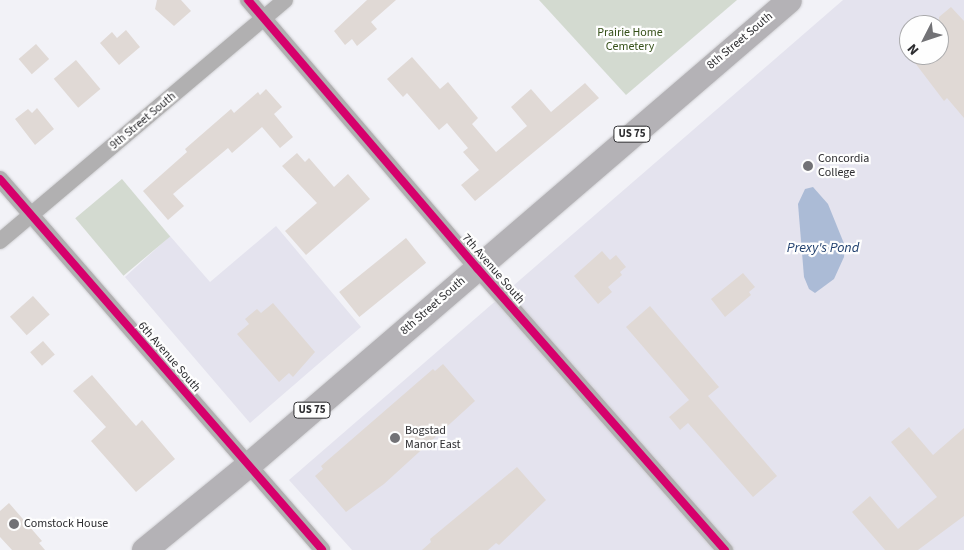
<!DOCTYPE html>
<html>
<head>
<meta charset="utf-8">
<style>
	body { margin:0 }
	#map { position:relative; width:964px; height:550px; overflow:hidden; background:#f2f2f7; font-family:"Source Sans 3",sans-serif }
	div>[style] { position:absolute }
	.built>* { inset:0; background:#e4e3ee }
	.green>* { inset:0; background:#d3dad0; transform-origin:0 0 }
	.water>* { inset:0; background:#abbbd6 }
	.building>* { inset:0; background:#e0d9d5; transform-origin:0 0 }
	.roads { filter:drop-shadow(0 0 1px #cfcfd2) drop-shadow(0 0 1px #cfcfd2) }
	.street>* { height:16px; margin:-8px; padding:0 8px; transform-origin:8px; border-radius:8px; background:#b1b0b1 }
	.primary>* { height:25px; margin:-12.5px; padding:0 12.5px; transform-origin:12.5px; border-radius:12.5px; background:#b4b2b6 }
	.cycleway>* { height:8px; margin:-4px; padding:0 4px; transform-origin:4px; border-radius:4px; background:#d6006c }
	.dots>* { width:14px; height:14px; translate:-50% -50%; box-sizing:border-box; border:2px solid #fefefe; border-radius:50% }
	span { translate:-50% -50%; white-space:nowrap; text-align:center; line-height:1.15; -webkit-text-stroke:4.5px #fefefe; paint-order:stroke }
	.shield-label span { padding:1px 4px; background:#fefefe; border:1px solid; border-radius:4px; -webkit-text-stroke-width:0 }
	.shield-label { font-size:11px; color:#2d2d30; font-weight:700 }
	.park-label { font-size:12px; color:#355018 }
	.street-label { font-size:12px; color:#2d2d30 }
	.poi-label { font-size:12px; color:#2d2d30 }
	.left { translate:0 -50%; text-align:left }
	.water-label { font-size:14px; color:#22416f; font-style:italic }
	.north { position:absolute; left:899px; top:15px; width:50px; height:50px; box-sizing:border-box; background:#fefefe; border:1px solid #aaaaac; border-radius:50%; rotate:229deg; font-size:14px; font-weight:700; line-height:20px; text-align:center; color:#2d2d30 }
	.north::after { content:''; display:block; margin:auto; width:18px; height:22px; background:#727276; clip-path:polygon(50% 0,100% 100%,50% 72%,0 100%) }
</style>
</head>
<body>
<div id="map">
	<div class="built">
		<div style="clip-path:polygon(evenodd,843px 0,964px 0,964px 550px,352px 550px,289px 480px,843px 0,909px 25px,939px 25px,939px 55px,909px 55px,909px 25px)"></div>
		<div style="clip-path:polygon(276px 226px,361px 327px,250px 423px,125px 277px,170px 236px,210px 282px)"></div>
	</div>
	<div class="green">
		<div style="clip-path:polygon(539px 0,737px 0,626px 95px)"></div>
		<div style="left:122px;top:179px;width:75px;height:61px;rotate:50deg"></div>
	</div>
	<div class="water">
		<div style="clip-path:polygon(813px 187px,828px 204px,845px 246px,844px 257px,834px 279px,815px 293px,809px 289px,804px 277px,798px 204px,805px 189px)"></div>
	</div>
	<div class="building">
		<div style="clip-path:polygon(157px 0,181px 0,191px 11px,174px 26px,155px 9px)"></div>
		<div style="clip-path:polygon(367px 0,396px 0,371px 22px,377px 29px,357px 46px,352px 39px,345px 45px,334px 31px)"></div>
		<div style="clip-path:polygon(951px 7px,964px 21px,964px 118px,947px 98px,944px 101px,909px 55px,939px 55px,939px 17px)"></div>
		<div style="clip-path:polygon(126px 30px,140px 47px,119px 65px,100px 43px,112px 32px,117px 38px)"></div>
		<div style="left:36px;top:44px;width:20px;height:23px;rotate:49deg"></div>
		<div style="clip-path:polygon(412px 57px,440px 89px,448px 82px,478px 118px,472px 124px,496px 152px,527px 126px,511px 107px,531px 89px,551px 112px,585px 83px,599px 98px,475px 201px,461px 185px,479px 170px,463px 152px,468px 148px,447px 123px,439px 130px,407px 93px,403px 97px,387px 79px)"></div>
		<div style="left:76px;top:60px;width:38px;height:29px;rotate:50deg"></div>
		<div style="clip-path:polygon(266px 89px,282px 107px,274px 114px,293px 137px,280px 148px,262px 127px,232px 153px,228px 148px,173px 194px,184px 206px,168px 220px,143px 191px,187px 152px,185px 149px,231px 109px,234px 113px,258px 92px,260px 95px)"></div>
		<div style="clip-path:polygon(37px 108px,54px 129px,35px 145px,15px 119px,28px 109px,32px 113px)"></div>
		<div style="clip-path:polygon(297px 153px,305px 162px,309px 158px,334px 187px,348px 174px,370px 199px,306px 255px,285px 231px,317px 203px,282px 166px)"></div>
		<div style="left:406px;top:238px;width:32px;height:86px;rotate:51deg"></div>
		<div style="clip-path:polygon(602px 251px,610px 260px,616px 255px,626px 267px,620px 272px,622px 275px,608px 287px,612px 292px,598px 304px,574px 276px)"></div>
		<div style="clip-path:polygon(743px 273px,755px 287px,749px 292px,751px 295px,725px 317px,711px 299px)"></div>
		<div style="left:33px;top:296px;width:25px;height:31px;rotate:48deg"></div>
		<div style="clip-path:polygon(273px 303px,315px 352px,293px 377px,289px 373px,279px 382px,237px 334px,249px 324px,245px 319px,257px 309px,261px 313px)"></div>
		<div style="clip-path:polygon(650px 306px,719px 387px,708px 396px,777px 476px,753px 497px,688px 423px,680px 430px,669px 417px,689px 400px,626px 327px)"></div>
		<div style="left:43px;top:341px;width:18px;height:17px;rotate:49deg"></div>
		<div style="clip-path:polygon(443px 364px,475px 401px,384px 484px,346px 512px,315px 476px,323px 469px,321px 466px,433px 369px,435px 371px)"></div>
		<div style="clip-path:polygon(92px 375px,136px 426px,142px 420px,175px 459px,136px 492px,91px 441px,106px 427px,73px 391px)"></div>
		<div style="clip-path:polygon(909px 427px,933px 455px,964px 428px,964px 516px,918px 550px,885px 550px,852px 512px,870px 496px,898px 529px,937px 497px,891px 442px)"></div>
		<div style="clip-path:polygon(517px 467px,546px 500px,499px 545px,496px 543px,488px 550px,422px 550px,431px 542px,430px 539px)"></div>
		<div style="clip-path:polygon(9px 503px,42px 541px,39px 543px,45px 550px,12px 550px,0 537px,0 511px)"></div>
	</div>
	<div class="roads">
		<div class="street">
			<div style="left:248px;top:0;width:353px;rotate:49.5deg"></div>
			<div style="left:477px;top:268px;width:376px;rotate:48.7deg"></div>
			<div style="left:0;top:179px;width:491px;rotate:49deg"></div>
			<div style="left:0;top:241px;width:373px;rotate:-40.2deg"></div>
		</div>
		<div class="primary">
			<div style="left:144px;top:550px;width:134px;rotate:-39.3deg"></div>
			<div style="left:248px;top:465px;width:713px;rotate:-40.68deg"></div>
		</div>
	</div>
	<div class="cycleway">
		<div style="left:248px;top:0;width:353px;rotate:49.5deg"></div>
		<div style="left:477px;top:268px;width:376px;rotate:48.7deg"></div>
		<div style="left:0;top:179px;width:491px;rotate:49deg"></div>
	</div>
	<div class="dots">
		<div style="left:808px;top:166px;background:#727276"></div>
		<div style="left:395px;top:438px;background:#727276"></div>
		<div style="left:14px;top:524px;background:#727276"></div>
	</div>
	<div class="shield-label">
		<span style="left:632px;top:134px">US 75</span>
		<span style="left:312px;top:410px">US 75</span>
	</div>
	<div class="park-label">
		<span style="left:630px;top:40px">Prairie Home<br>Cemetery</span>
	</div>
	<div class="street-label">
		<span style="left:740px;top:41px;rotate:-40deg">8th Street South</span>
		<span style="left:143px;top:121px;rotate:-40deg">9th Street South</span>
		<span style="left:493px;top:269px;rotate:49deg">7th Avenue South</span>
		<span style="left:433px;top:306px;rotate:-41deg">8th Street South</span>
		<span style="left:169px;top:357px;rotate:49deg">6th Avenue South</span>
	</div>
	<div class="poi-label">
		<span class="left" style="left:818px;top:166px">Concordia<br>College</span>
		<span class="left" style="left:405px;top:438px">Bogstad<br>Manor East</span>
		<span class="left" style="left:24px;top:524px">Comstock House</span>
	</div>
	<div class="water-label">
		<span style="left:823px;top:248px">Prexy's Pond</span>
	</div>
	<div class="north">N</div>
</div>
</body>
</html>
